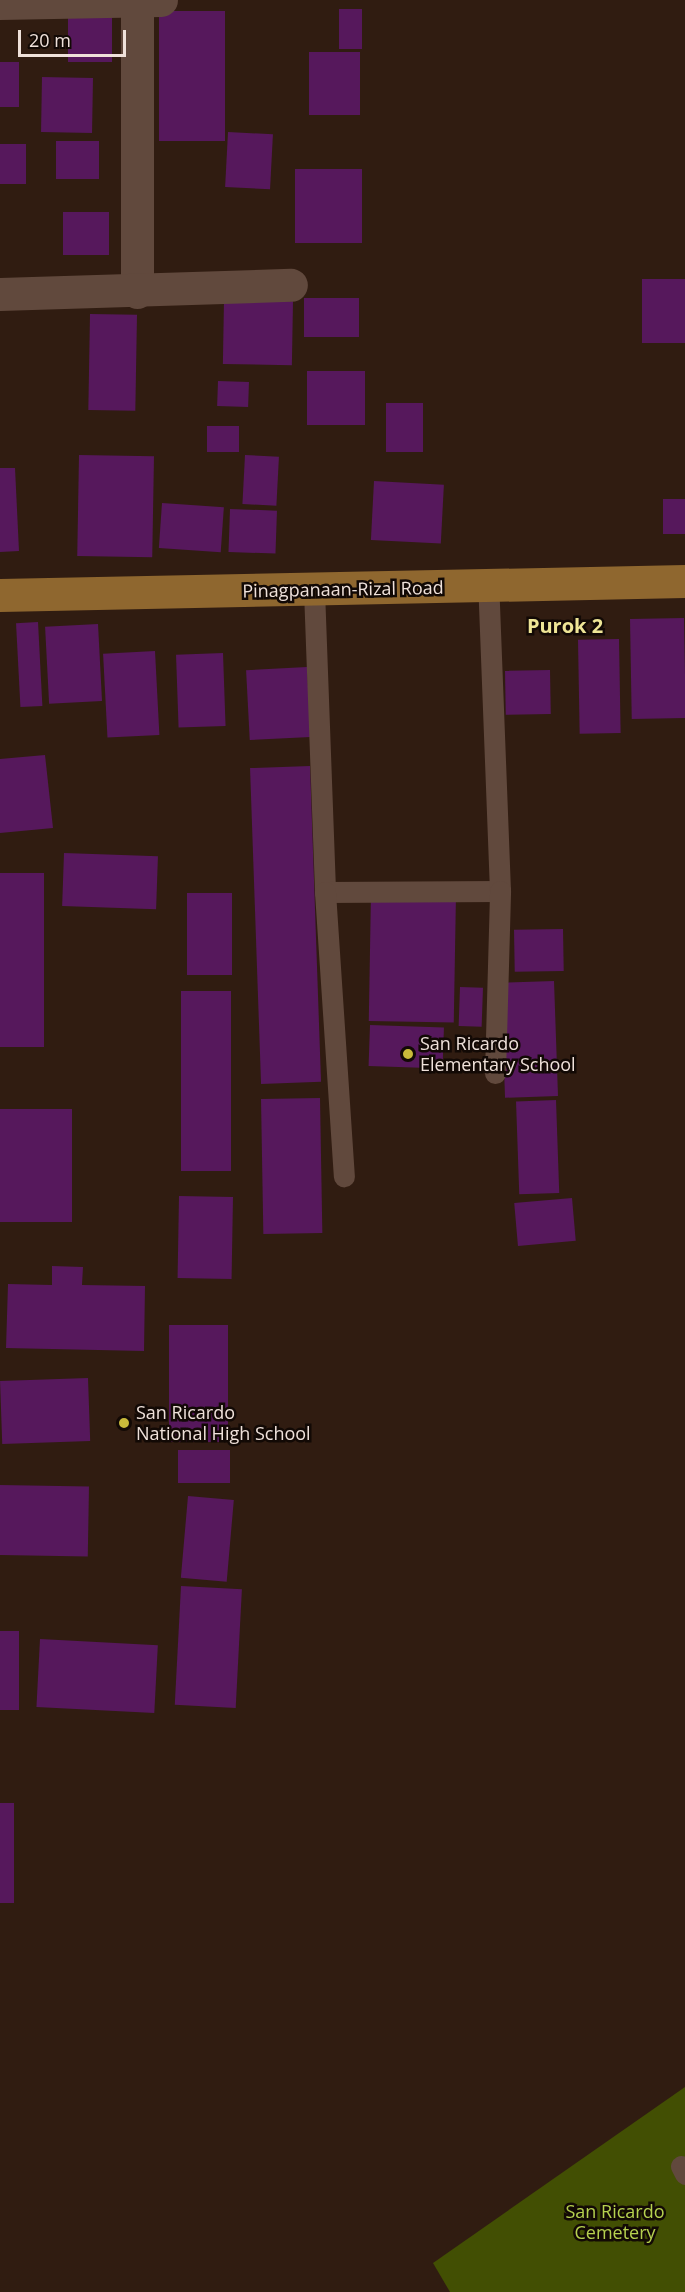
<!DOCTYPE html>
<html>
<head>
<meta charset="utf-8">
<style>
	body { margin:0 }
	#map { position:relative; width:685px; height:2292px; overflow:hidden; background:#301c11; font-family:"Open Sans",sans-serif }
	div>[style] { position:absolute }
	.green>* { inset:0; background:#424f03 }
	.building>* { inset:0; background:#56185c; transform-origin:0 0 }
	.lane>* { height:21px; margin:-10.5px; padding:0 10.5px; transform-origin:10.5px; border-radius:10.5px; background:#61493d }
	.street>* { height:33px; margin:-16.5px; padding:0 16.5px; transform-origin:16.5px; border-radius:16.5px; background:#61493d }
	.primary>* { height:33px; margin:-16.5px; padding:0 16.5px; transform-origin:16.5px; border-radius:16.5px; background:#8f672f }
	.dots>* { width:16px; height:16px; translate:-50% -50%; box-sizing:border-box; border:3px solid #120905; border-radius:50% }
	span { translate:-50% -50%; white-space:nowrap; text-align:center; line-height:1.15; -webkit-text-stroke:5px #120905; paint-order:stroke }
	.street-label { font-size:18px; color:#efe1da }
	.poi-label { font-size:18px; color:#efe1da }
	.left { translate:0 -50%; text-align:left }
	.park-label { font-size:18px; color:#b6d14f }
	.neighbourhood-label { font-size:20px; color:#eee596; font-weight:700 }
	.scale { position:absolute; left:18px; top:30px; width:108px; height:27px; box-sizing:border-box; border:3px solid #efe1da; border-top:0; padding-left:8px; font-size:18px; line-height:21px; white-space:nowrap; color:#efe1da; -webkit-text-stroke:4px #120905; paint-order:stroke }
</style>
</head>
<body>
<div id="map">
	<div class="green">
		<div style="clip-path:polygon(685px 2087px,685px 2292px,450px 2292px,433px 2263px)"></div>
	</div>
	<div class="building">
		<div style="left:68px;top:8px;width:44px;height:54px"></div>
		<div style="left:339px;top:9px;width:23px;height:40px"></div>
		<div style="left:159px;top:11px;width:66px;height:130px"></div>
		<div style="left:309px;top:52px;width:51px;height:63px"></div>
		<div style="left:0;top:62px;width:19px;height:45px"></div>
		<div style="left:42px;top:77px;width:51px;height:55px;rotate:1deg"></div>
		<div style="left:228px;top:132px;width:45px;height:55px;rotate:3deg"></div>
		<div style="left:56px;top:141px;width:43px;height:38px"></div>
		<div style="left:0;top:144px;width:26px;height:40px"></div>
		<div style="left:295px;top:169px;width:67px;height:74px"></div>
		<div style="left:63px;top:212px;width:46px;height:43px"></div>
		<div style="left:685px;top:279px;width:64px;height:43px;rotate:90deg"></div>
		<div style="left:304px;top:298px;width:55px;height:39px"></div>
		<div style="left:224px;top:300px;width:69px;height:64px;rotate:1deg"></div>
		<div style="left:90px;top:314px;width:47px;height:96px;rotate:1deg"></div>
		<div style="left:307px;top:371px;width:58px;height:54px"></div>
		<div style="left:218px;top:381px;width:31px;height:25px;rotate:2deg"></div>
		<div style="left:386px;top:403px;width:37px;height:49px"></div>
		<div style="left:207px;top:426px;width:32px;height:26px"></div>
		<div style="left:79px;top:455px;width:75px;height:101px;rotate:1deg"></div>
		<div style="left:245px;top:455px;width:34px;height:49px;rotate:3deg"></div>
		<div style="clip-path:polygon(0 468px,15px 468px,19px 551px,0 552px)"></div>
		<div style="left:374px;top:481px;width:70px;height:59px;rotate:3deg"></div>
		<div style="left:663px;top:499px;width:22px;height:35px"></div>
		<div style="left:162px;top:503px;width:62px;height:45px;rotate:4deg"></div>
		<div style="left:230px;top:509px;width:47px;height:43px;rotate:2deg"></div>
		<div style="left:684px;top:618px;width:100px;height:54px;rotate:89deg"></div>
		<div style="left:38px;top:622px;width:84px;height:22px;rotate:87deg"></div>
		<div style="left:98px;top:624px;width:77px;height:53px;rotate:87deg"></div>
		<div style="left:619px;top:639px;width:94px;height:41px;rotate:89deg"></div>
		<div style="left:155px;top:651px;width:84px;height:52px;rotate:87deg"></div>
		<div style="left:223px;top:653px;width:73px;height:47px;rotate:88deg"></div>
		<div style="left:307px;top:667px;width:70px;height:61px;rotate:87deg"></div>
		<div style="left:550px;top:670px;width:44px;height:45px;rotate:89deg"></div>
		<div style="clip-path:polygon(45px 755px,53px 828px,0 833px,0 759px)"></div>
		<div style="left:310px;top:766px;width:316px;height:60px;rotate:88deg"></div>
		<div style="left:64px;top:853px;width:94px;height:53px;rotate:2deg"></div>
		<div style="left:0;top:873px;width:44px;height:174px"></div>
		<div style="left:187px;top:893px;width:45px;height:82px"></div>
		<div style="left:371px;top:893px;width:85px;height:128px;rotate:1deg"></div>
		<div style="left:563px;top:929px;width:42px;height:49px;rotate:89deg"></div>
		<div style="left:554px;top:981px;width:115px;height:53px;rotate:88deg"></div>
		<div style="left:460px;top:987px;width:23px;height:39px;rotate:2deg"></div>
		<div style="left:181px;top:991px;width:50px;height:180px"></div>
		<div style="left:370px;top:1025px;width:74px;height:41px;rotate:2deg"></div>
		<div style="left:320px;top:1098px;width:135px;height:59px;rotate:89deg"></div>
		<div style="left:556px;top:1100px;width:93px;height:40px;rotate:88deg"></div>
		<div style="left:0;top:1109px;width:72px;height:113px"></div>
		<div style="left:179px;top:1196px;width:54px;height:82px;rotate:1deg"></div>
		<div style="left:572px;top:1198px;width:43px;height:58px;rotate:85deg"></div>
		<div style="clip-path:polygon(52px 1266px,83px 1267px,82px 1285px,145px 1286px,144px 1351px,6px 1348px,8px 1284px,52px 1285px)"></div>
		<div style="left:169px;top:1325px;width:59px;height:117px"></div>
		<div style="left:88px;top:1378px;width:63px;height:88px;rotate:88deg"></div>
		<div style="left:230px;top:1450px;width:33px;height:52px;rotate:90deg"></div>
		<div style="left:0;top:1485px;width:89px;height:70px;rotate:1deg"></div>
		<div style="left:188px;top:1496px;width:46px;height:82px;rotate:5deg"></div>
		<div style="left:181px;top:1586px;width:61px;height:119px;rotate:3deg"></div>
		<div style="left:0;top:1631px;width:19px;height:79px"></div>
		<div style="left:40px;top:1639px;width:118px;height:68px;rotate:3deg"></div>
		<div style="left:0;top:1803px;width:14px;height:100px"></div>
	</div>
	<div class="lane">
		<div style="left:314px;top:590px;width:302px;rotate:87.9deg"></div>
		<div style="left:325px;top:892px;width:175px;rotate:-0.3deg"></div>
		<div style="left:500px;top:891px;width:306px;rotate:-92.2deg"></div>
		<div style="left:325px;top:892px;width:285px;rotate:86.2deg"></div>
		<div style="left:495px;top:1073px;width:182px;rotate:-88.4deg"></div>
		<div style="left:681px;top:2166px;width:9px;rotate:63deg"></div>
	</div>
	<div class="street">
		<div style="left:0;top:3px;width:161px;rotate:-1.1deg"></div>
		<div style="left:137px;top:292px;width:292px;rotate:-90deg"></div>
		<div style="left:0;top:294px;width:291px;rotate:-1.8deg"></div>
	</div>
	<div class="primary">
		<div style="left:0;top:595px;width:685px;rotate:-1.17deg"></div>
	</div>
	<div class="dots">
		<div style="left:408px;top:1054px;background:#c9ba3a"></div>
		<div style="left:124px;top:1423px;background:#c9ba3a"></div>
	</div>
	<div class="street-label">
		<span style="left:343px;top:589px;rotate:-1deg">Pinagpanaan-Rizal Road</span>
	</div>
	<div class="poi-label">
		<span class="left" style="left:420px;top:1054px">San Ricardo<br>Elementary School</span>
		<span class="left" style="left:136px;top:1423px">San Ricardo<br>National High School</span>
	</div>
	<div class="park-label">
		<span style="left:615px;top:2222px">San Ricardo<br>Cemetery</span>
	</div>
	<div class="neighbourhood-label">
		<span style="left:565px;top:625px">Purok 2</span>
	</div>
	<div class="scale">20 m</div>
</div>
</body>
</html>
